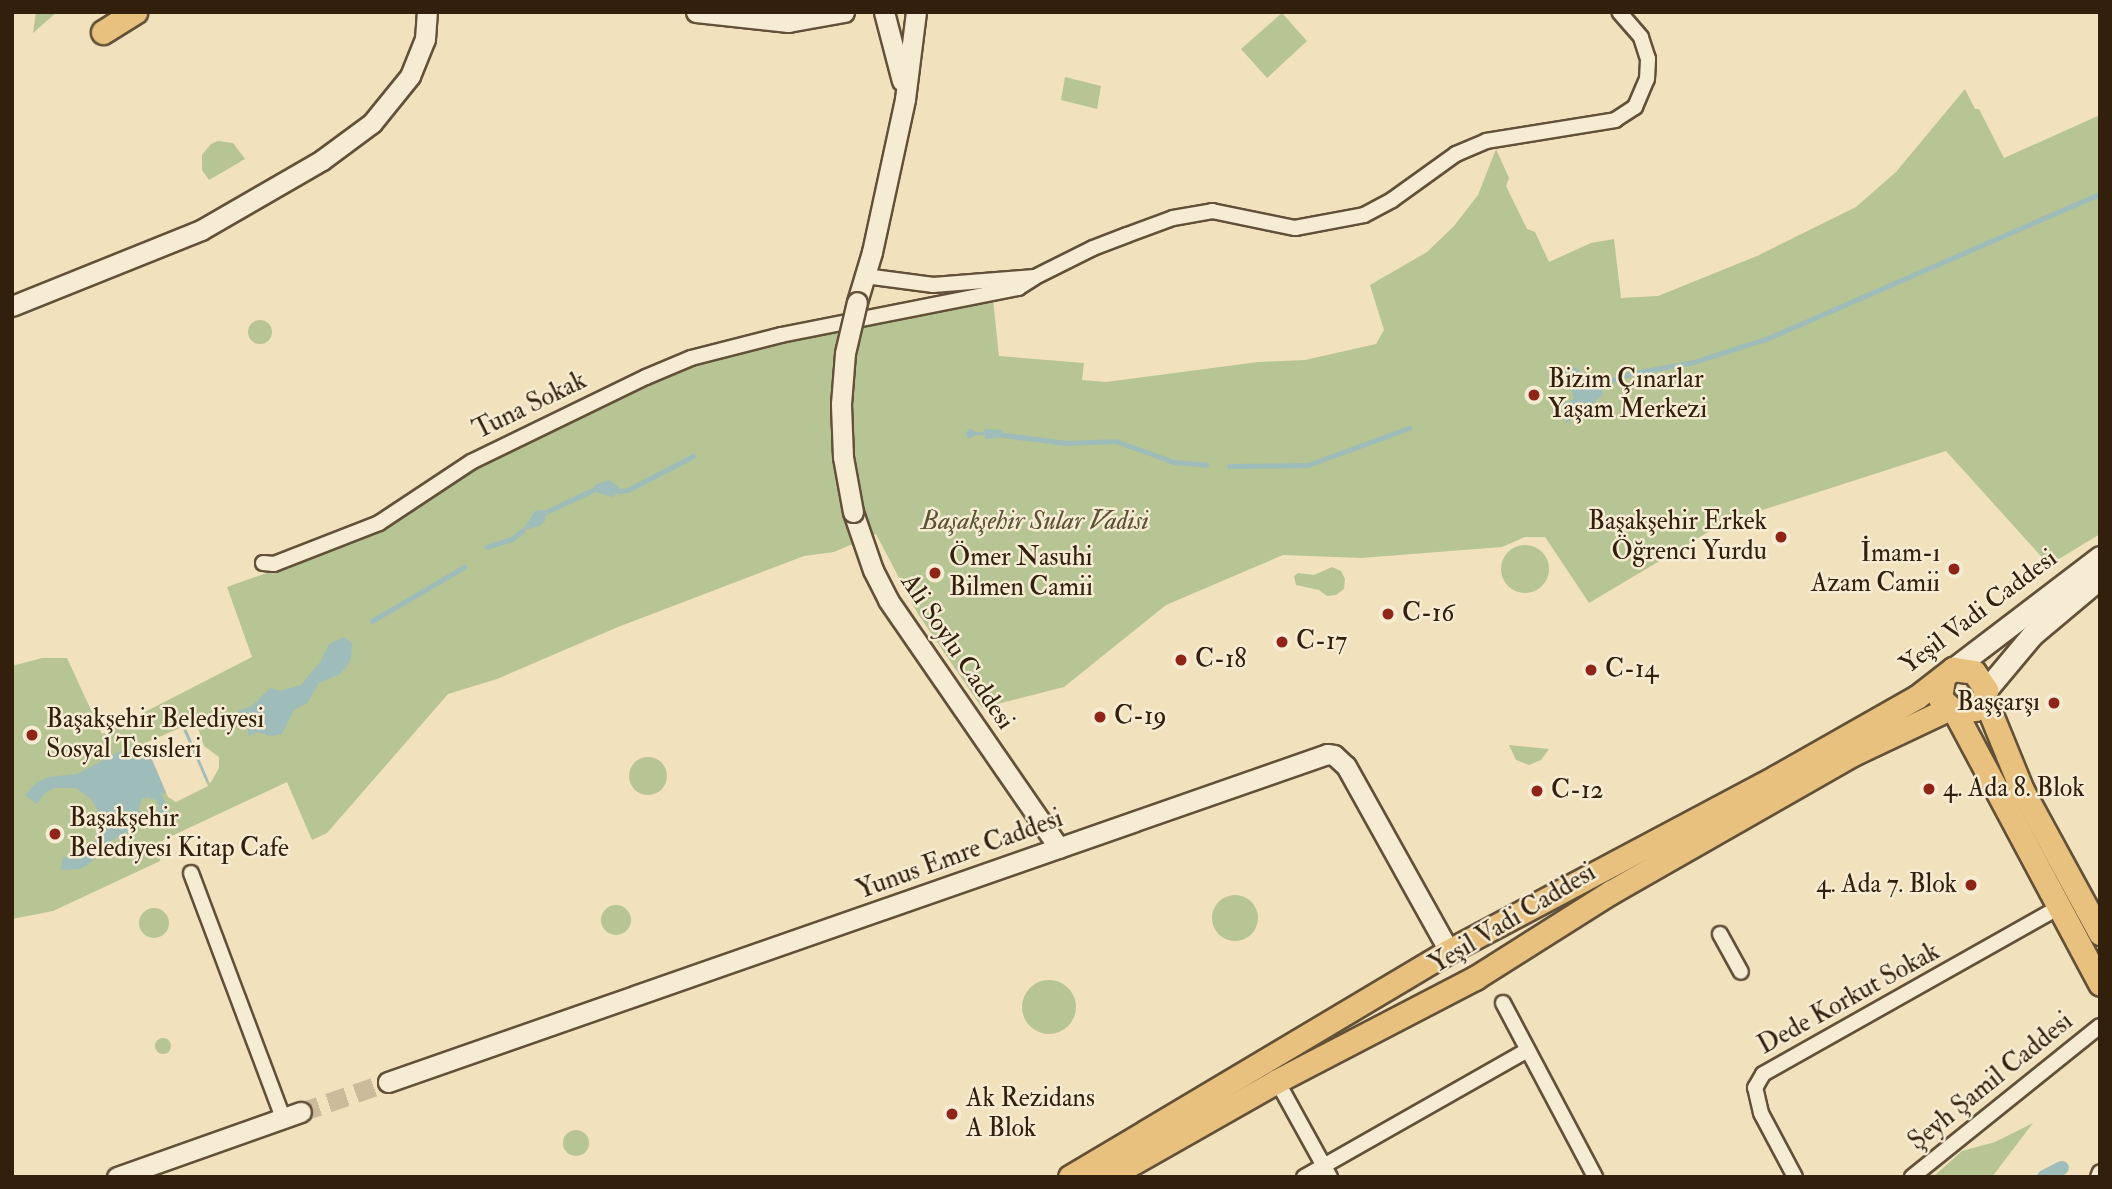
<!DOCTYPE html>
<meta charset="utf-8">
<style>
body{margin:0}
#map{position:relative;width:2112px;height:1189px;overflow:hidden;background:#f1e2bd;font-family:"IM FELL Double Pica",serif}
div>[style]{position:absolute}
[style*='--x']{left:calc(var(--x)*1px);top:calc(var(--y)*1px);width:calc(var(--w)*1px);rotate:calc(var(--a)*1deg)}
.green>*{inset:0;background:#b7c493}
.round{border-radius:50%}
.water>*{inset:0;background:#9ebcb9}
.pier>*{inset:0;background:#f1e2bd}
.stream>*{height:4.5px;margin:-2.25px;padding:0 2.25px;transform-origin:2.25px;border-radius:2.25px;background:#9ebcb9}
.canal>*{height:14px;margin:-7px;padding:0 7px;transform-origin:7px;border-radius:7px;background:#9ebcb9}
.tertiary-tunnel>*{height:19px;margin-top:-9.5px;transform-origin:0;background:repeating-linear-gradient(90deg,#cbbb9a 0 19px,transparent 0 29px)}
.roads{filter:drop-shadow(2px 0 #625038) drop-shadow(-2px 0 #625038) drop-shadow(0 2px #625038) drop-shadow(0 -2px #625038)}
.minor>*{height:14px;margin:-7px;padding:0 7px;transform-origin:7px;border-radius:7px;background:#f6ecd4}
.tertiary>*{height:19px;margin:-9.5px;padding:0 9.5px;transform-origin:9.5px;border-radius:9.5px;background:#f6ecd4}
.secondary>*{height:21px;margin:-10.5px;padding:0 10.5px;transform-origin:10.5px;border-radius:10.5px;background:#f6ecd4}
.primary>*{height:23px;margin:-11.5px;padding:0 11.5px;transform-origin:11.5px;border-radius:11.5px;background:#e8c17e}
.bridges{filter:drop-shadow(2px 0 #625038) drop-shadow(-2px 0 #625038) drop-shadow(0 2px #625038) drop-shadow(0 -2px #625038)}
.tertiary-bridge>*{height:19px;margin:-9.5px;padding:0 9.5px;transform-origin:9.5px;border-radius:9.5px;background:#f6ecd4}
.dots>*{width:19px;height:19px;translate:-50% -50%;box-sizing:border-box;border:4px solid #f6ecd4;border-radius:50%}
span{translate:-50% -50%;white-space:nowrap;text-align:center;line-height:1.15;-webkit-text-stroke:5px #f6ecd4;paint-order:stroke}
.poi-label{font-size:26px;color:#33200c}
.left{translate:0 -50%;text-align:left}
.right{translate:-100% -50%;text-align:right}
.street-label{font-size:26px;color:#33200c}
.park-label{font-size:26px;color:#5b5134;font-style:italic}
.frame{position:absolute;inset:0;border:14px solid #33200c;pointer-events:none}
</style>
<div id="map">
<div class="green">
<i style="clip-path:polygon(36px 12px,57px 12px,33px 33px)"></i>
<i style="clip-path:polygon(1282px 13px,1307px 41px,1267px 78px,1241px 49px)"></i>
<i style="clip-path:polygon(1065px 77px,1101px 86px,1097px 109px,1061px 100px)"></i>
<i style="clip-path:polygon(1965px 89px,1975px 109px,1979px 109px,2004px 158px,2100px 115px,2100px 534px,2049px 565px,1946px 451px,1725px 522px,1589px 603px,1545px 537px,1525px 537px,1502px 547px,1361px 558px,1283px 555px,1166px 605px,1064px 687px,982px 708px,918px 614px,876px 534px,834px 552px,804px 556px,618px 627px,497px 679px,448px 694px,327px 833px,312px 840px,287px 782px,163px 840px,160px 861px,53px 911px,12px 919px,12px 666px,42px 658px,67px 658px,102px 734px,252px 657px,227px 587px,363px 539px,390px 526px,476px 468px,656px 379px,739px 350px,993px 300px,999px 356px,1084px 363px,1082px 380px,1106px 382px,1258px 362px,1305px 360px,1376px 344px,1384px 330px,1370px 285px,1427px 252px,1454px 226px,1478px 195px,1496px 149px,1509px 178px,1506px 186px,1527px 229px,1535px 232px,1549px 262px,1591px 243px,1614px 239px,1621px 298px,1658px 296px,1757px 256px,1856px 207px,1896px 172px)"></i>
<i style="clip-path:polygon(218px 141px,233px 143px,245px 159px,209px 180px,202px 170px,202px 155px,211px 144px)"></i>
<i class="round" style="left:248px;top:320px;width:24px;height:24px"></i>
<i class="round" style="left:1501px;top:545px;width:48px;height:48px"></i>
<i style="clip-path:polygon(1332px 567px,1341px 571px,1345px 579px,1344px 589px,1336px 595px,1327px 596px,1319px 590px,1296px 585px,1294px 576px,1298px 573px,1314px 575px)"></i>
<i style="clip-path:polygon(1509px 745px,1549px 749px,1541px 760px,1529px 765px,1516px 760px)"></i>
<i class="round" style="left:629px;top:757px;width:38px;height:38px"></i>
<i class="round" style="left:1212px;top:895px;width:46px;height:46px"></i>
<i class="round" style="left:601px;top:905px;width:30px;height:30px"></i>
<i class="round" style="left:139px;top:908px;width:30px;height:30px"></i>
<i class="round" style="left:1022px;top:980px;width:54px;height:54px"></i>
<i class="round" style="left:155px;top:1038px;width:16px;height:16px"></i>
<i style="clip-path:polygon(2033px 1123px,1992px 1177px,1933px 1177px,1962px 1151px,1995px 1142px)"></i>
<i class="round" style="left:563px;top:1130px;width:26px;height:26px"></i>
</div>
<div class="water">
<i style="clip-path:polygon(1552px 367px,1574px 367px,1589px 377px,1597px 377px,1603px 394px,1580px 416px,1566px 423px,1561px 404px,1574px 399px,1568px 378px,1556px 381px)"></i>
<i style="clip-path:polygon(970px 428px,976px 432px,984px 432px,985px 429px,1002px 430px,1003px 437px,985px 439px,985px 435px,976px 435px,969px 439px,965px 434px)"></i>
<i style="clip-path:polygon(609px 480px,618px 486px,619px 491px,613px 497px,591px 491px,595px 485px)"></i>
<i style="clip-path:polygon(542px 510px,546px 512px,545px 521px,539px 526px,522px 531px,535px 511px)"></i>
<i style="clip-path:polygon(344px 637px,352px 643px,351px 659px,347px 666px,340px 674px,319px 683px,307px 703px,294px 710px,282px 734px,271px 736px,257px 732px,248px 736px,248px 722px,237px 711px,252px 706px,270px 688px,280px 691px,301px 685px,320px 662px,329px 644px)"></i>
<i style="clip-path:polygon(185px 730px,196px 731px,210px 779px,204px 784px,161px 794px,169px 810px,156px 817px,159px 806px,156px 800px,147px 797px,142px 799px,138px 810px,151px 819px,112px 840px,89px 864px,80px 869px,61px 870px,63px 857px,72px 858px,89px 851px,96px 841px,101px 827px,99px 813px,92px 800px,76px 788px,54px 788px,45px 793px,37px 804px,25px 795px,36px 783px,48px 777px,77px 774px,136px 743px,144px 759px,150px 755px,148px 746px)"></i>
</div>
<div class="pier">
<i style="clip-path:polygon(185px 726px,198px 728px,204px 746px,219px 757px,219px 768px,210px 784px)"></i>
<i style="clip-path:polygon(182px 727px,208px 786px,176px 802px,168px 797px,145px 743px)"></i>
</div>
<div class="stream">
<i style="--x:1601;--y:385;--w:29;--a:-22"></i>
<i style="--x:1628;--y:374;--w:67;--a:-10.3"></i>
<i style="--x:1694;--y:362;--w:76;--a:-17.7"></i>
<i style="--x:1766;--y:339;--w:364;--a:-23.5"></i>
<i style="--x:1003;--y:435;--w:64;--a:7.2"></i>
<i style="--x:1066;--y:443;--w:50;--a:-2.3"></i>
<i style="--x:1116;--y:441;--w:62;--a:19.9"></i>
<i style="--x:1174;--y:462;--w:32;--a:5"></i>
<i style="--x:1229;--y:466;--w:79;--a:-0.7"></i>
<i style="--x:1308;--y:465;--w:108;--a:-20.1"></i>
<i style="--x:619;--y:491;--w:9;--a:-6"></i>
<i style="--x:628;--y:490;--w:73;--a:-27.6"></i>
<i style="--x:546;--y:512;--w:50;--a:-25"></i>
<i style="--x:487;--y:547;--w:26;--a:-18"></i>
<i style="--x:512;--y:539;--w:13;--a:-39"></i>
<i style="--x:372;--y:621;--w:107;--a:-30.4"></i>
</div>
<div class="canal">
<i style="--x:2044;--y:1177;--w:20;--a:-27"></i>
</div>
<div class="tertiary-tunnel">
<i style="--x:301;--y:1112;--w:92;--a:-19"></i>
</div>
<div class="roads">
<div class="minor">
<i style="--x:865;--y:276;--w:69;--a:7.5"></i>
<i style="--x:933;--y:285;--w:102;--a:-4.5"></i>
<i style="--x:1035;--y:277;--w:65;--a:-26.6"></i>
<i style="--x:1093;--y:248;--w:36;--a:-21"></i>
<i style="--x:1127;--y:235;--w:49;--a:-20.3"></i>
<i style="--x:1173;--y:218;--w:40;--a:-10"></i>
<i style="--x:1212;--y:211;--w:85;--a:11.6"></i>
<i style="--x:1295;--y:228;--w:70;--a:-10.7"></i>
<i style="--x:1364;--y:215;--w:32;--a:-28"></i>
<i style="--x:1392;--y:200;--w:79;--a:-35.7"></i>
<i style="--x:1456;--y:154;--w:33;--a:-23"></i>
<i style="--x:1486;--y:141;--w:131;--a:-9.2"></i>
<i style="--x:1615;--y:120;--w:24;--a:-33"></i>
<i style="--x:1635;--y:107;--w:30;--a:-67"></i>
<i style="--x:1647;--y:79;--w:20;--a:-87"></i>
<i style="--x:1648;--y:59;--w:23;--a:-108"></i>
<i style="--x:1641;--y:37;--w:33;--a:-131"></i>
<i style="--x:263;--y:563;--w:11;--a:5"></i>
<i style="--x:274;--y:564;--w:113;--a:-21.3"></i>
<i style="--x:379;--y:523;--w:110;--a:-33.5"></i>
<i style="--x:471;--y:462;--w:195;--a:-25.9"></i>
<i style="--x:646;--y:377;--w:49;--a:-22.9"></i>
<i style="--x:691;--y:358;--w:93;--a:-14.3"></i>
<i style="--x:781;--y:335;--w:242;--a:-11.2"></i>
<i style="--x:1018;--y:288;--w:19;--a:-32"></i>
<i style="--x:191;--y:873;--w:262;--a:69.4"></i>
<i style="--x:1720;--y:934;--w:43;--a:61.1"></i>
<i style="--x:1503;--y:1003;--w:197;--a:62.1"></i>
<i style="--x:1277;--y:1081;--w:110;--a:61.1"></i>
<i style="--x:1304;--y:1177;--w:257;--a:-29.6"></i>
<i style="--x:1795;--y:1177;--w:72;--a:-118"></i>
<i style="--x:1761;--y:1113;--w:26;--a:-103"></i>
<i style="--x:1755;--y:1088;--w:16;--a:-60"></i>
<i style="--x:1763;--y:1074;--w:338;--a:-29.4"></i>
<i style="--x:1912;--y:1177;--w:241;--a:-38.8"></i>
<i style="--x:2098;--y:1177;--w:5;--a:-68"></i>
</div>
<div class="tertiary">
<i style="--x:696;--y:12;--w:93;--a:6.2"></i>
<i style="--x:788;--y:22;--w:57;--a:-10.1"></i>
<i style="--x:884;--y:12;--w:71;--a:75.4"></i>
<i style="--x:857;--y:302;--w:52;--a:-73.3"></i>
<i style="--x:872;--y:252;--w:157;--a:-77.8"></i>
<i style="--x:905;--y:99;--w:88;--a:-82.8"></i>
<i style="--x:12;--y:306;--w:204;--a:-21.9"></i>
<i style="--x:201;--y:230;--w:140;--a:-30"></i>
<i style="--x:322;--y:160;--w:62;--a:-36.5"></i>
<i style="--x:372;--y:123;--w:60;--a:-51"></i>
<i style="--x:410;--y:76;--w:40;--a:-68"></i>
<i style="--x:425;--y:39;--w:27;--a:-86"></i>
<i style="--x:853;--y:512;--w:61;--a:71"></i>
<i style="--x:873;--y:570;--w:34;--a:63"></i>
<i style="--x:888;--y:600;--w:301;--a:55.4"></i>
<i style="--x:388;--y:1082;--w:995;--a:-19.25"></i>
<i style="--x:1327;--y:754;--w:7;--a:8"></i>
<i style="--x:1334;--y:755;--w:16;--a:43"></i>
<i style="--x:1346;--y:766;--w:212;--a:60.9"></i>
<i style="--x:117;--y:1177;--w:195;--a:-19.5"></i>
</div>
<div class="secondary">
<i style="--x:1953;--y:669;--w:185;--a:-37.3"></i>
<i style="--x:1986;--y:690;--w:72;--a:-50.1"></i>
<i style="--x:2032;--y:635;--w:89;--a:-40"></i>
</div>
<div class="primary">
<i style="--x:103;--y:32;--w:38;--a:-32"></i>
<i style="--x:1984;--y:697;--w:100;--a:67.8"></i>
<i style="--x:2022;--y:790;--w:163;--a:61.4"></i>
<i style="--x:1955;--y:712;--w:308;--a:61.9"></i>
<i style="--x:1070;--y:1177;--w:441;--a:-30.8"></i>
<i style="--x:1449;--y:951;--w:370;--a:-28"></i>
<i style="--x:1776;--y:777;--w:162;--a:-29.6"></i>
<i style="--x:1917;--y:697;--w:46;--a:-37.9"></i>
<i style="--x:1953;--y:669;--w:21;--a:8"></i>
<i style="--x:1974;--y:672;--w:22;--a:56"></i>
<i style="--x:1986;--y:690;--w:7;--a:106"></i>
<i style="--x:1984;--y:697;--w:15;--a:127"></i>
<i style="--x:1975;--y:709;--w:20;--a:171"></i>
<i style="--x:1955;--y:712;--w:21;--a:-137"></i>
<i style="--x:1940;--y:698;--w:20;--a:-81"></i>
<i style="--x:1108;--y:1177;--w:194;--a:-29.6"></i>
<i style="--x:1277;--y:1081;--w:223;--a:-27.5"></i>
<i style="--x:1475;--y:978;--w:161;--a:-32.3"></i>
<i style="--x:1611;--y:892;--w:279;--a:-29.7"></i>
<i style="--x:1853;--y:754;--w:105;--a:-25.3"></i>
</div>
</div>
<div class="bridges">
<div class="tertiary-bridge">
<i style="--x:853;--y:512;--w:56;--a:-100.3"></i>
<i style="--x:843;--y:457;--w:53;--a:-92.2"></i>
<i style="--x:841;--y:404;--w:51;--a:-85.5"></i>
<i style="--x:845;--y:353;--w:52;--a:-76.8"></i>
</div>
</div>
<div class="dots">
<i style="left:1534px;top:395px;background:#8f2418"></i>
<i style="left:1781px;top:537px;background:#8f2418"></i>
<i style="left:1954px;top:569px;background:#8f2418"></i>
<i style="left:935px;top:573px;background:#8f2418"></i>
<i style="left:1388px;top:614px;background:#8f2418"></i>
<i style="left:1282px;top:642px;background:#8f2418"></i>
<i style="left:1181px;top:660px;background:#8f2418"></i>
<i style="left:1591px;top:670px;background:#8f2418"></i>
<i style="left:2054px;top:703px;background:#8f2418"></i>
<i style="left:1100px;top:717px;background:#8f2418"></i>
<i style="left:32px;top:735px;background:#8f2418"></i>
<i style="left:1929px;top:789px;background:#8f2418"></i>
<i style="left:1537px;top:791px;background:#8f2418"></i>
<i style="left:55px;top:834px;background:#8f2418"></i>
<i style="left:1971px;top:885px;background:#8f2418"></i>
<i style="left:952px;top:1114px;background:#8f2418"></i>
</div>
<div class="poi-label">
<span class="left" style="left:1548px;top:395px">Bizim Çınarlar<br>Yaşam Merkezi</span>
<span class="right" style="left:1767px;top:537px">Başakşehir Erkek<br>Öğrenci Yurdu</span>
<span class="right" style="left:1940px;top:569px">İmam-ı<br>Azam Camii</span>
<span class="left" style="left:949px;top:573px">Ömer Nasuhi<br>Bilmen Camii</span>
<span class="left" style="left:1402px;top:614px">C-16</span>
<span class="left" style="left:1296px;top:642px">C-17</span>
<span class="left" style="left:1195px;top:660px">C-18</span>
<span class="left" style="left:1605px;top:670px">C-14</span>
<span class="right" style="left:2040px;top:703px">Başçarşı</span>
<span class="left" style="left:1114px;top:717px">C-19</span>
<span class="left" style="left:46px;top:735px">Başakşehir Belediyesi<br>Sosyal Tesisleri</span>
<span class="left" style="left:1943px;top:789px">4. Ada 8. Blok</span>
<span class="left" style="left:1551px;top:791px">C-12</span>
<span class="left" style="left:69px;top:834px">Başakşehir<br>Belediyesi Kitap Cafe</span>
<span class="right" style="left:1957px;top:885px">4. Ada 7. Blok</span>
<span class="left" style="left:966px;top:1114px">Ak Rezidans<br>A Blok</span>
</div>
<div class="street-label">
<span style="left:530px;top:406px;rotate:-26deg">Tuna Sokak</span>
<span style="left:1979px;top:612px;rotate:-37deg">Yeşil Vadi Caddesi</span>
<span style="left:957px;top:652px;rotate:56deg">Ali Soylu Caddesi</span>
<span style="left:960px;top:855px;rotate:-20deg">Yunus Emre Caddesi</span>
<span style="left:1513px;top:919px;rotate:-31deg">Yeşil Vadi Caddesi</span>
<span style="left:1849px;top:999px;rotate:-29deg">Dede Korkut Sokak</span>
<span style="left:1991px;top:1082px;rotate:-39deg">Şeyh Şamil Caddesi</span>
</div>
<div class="park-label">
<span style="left:1035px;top:522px">Başakşehir Sular Vadisi</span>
</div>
<div class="frame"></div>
</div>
